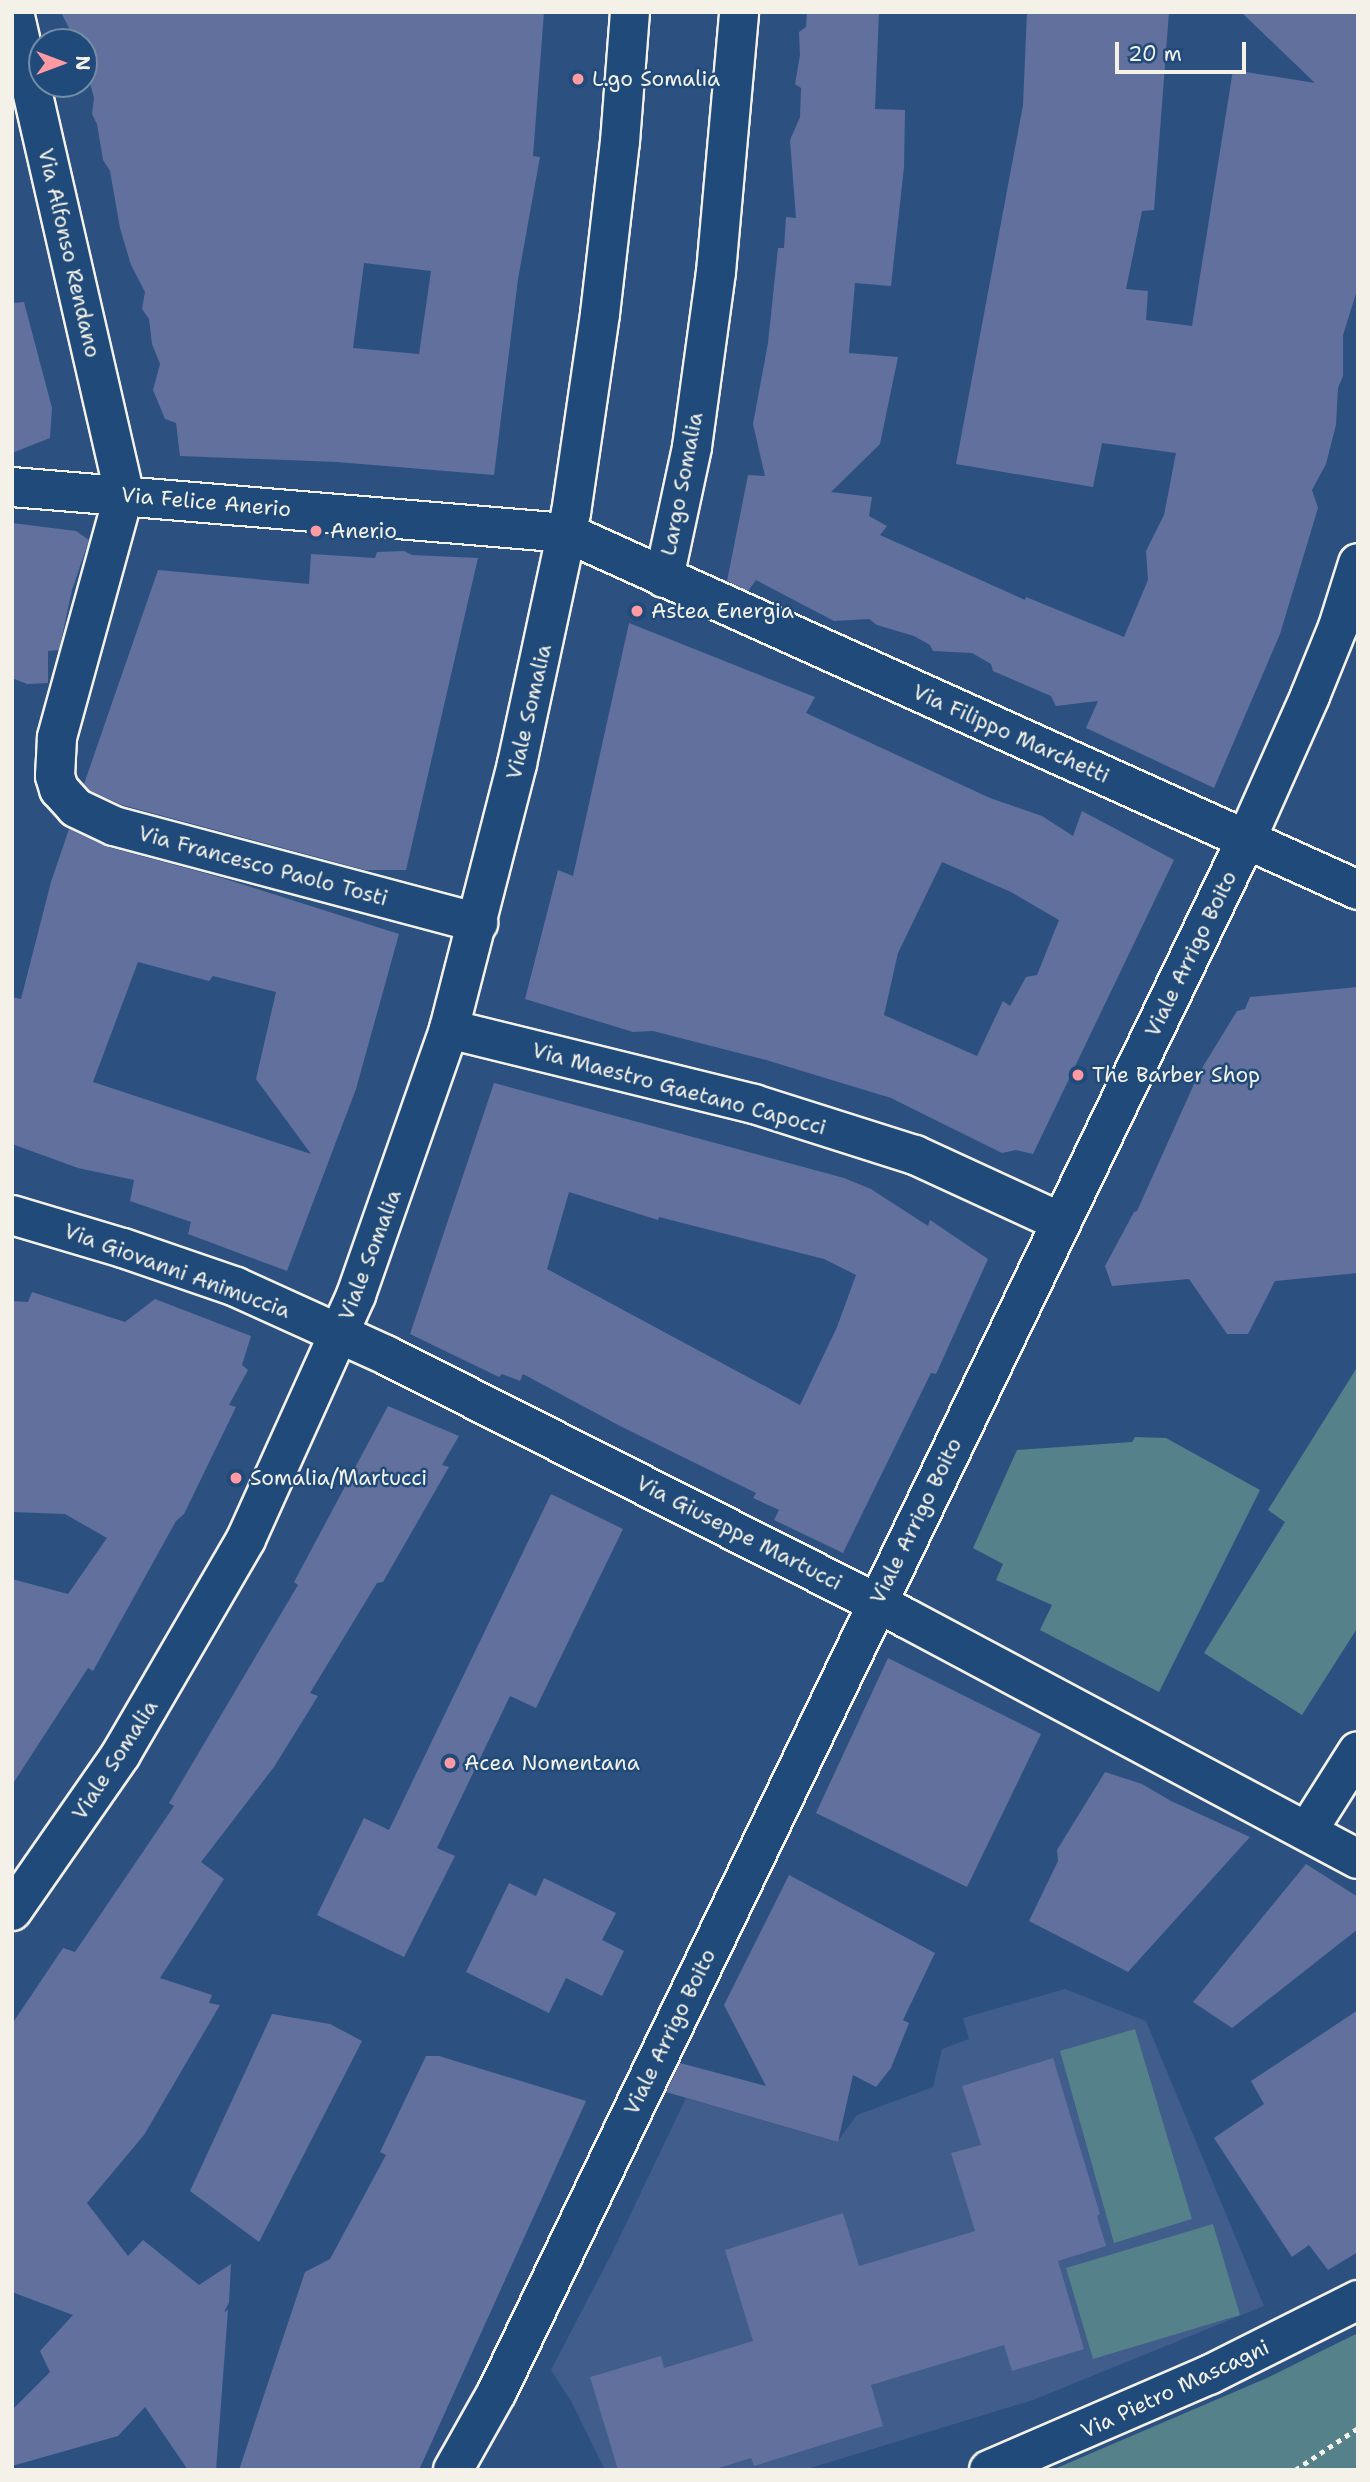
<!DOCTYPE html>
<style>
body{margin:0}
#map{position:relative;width:1370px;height:2482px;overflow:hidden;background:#2c5181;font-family:"Shantell Sans",sans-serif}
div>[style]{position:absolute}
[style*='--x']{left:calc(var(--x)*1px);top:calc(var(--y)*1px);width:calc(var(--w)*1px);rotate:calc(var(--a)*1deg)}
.built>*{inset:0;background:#405d8b}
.green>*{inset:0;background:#55818a}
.building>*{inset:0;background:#61709d}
.path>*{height:4.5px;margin-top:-2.25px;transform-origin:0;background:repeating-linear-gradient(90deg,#f4f1e8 0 5px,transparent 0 10px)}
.roads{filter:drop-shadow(2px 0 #f4f1e8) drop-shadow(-2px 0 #f4f1e8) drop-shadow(0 2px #f4f1e8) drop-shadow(0 -2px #f4f1e8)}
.minor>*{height:38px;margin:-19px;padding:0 19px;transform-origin:19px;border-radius:19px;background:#1f4a7a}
.secondary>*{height:38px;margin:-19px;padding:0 19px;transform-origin:19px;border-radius:19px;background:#1f4a7a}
.dots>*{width:19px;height:19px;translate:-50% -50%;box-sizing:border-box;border:4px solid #1f4a7a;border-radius:50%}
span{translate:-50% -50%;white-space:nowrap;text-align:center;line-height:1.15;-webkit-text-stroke:5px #1f4a7a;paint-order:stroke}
.poi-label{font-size:21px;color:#f4f1e8}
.left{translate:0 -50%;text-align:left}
.street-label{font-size:21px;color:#f4f1e8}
.frame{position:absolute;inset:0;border:14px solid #f4f1e8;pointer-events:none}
.north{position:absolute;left:28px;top:28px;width:70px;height:70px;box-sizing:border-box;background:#1f4a7a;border:2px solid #748da6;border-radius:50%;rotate:90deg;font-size:19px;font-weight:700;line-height:28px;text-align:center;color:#f4f1e8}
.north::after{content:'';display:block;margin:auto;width:24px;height:32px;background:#ff9aa2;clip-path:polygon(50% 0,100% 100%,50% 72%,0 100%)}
.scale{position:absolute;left:1115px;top:42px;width:131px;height:32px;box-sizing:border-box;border:4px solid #f4f1e8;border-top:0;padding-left:9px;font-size:21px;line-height:24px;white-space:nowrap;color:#f4f1e8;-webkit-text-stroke:5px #1f4a7a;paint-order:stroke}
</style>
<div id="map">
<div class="built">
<i style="clip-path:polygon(1065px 1989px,1146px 2021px,1264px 2306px,1033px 2400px,804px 2470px,605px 2470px,571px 2401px,551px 2370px,613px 2251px,686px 2098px,837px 2142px,857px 2115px,933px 2087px,942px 2049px,969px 2039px,963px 2018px)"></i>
</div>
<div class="green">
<i style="clip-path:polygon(1358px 1366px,1358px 1627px,1302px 1715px,1204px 1653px,1285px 1522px,1268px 1510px)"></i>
<i style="clip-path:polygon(1135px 1437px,1166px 1438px,1260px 1490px,1159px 1692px,1040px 1630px,1052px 1605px,996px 1580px,1003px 1564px,973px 1548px,1017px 1450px,1132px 1442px)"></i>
<i style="clip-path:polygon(1135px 2029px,1192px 2219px,1114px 2243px,1060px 2051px)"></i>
<i style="clip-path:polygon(1213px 2224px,1240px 2315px,1093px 2359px,1066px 2268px)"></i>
<i style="clip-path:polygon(1358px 2333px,1358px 2470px,1052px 2470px,1267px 2378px)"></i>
</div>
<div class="building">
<i style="clip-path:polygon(evenodd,61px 12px,544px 12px,533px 156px,540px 157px,518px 279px,494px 475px,337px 462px,180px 456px,176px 423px,165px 419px,153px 390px,160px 364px,152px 344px,149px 319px,142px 309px,145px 292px,131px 265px,120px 228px,110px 171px,103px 160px,97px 124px,92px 114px,94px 98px,84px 61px,84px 42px,76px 42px,61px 12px,364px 263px,431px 271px,419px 354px,353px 348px,364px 263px)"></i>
<i style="clip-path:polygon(807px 12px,879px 12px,875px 109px,905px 110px,904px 167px,891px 286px,855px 283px,849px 353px,898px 357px,880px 444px,831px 492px,872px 497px,869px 516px,887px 526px,880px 535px,1025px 600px,1026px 597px,1124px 637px,1148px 580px,1146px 551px,1164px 515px,1176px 453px,1102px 443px,1093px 487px,956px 464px,1023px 105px,1027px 12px,1169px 12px,1154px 210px,1142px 211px,1126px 289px,1148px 291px,1146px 320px,1192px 326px,1233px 70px,1315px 83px,1241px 12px,1358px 12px,1358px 287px,1343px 335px,1343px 376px,1338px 388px,1336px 425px,1326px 464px,1312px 490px,1318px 508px,1280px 634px,1214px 788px,1086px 728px,1098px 701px,1056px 706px,1051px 696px,993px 671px,991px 664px,972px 653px,933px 651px,930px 645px,914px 636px,877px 625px,869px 619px,834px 621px,756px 580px,748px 591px,727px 581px,748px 475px,765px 476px,753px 424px,768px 343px,778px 248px,784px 248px,786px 217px,796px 218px,790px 140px,800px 117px,801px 88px,795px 84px,800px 55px,799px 32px,806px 27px)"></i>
<i style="clip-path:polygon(24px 302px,52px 408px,50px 438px,12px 453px,12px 303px)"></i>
<i style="clip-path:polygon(12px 523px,76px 531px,89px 540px,72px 590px,59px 650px,48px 651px,48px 683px,27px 684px,12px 678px)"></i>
<i style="clip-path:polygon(404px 551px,412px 555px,478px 558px,406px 870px,365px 870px,122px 805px,89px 790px,84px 784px,158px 570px,309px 584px,311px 554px,375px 558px,377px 552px)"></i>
<i style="clip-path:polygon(evenodd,629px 623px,815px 697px,806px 713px,990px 798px,1042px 816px,1073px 836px,1082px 811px,1174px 860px,1033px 1154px,1016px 1150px,1002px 1153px,891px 1098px,766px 1060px,653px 1031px,633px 1032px,525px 999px,558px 870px,573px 876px,629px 623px,942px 862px,1011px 892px,1059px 920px,1037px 975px,1026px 977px,1010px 1006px,1003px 1001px,977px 1056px,884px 1015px,898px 953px,942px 862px)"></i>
<i style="clip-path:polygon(evenodd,69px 829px,108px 847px,219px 877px,399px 934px,356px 1089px,287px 1271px,188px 1234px,191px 1222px,130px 1201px,134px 1180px,78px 1168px,12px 1144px,12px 997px,21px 999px,51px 882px,69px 829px,138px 962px,209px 981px,213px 976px,276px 992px,256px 1079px,311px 1154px,93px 1082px,138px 962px)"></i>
<i style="clip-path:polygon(1358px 987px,1358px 1273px,1275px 1281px,1248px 1334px,1227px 1334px,1189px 1279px,1112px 1286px,1105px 1266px,1134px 1212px,1137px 1211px,1199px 1073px,1237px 1011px,1245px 1009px,1250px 997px)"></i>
<i style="clip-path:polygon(evenodd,494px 1083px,844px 1178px,871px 1189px,928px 1226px,930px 1220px,988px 1259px,936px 1374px,931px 1373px,843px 1553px,774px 1520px,779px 1510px,753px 1498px,756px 1493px,620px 1426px,523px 1374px,520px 1381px,502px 1374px,499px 1377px,410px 1334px,494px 1083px,569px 1192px,658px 1220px,659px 1217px,824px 1259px,856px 1275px,837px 1327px,800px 1405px,547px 1269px,569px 1192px)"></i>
<i style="clip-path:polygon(32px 1292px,125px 1322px,155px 1299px,251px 1336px,242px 1365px,248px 1370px,229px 1405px,236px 1407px,184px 1514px,176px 1521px,93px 1671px,88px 1668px,12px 1785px,12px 1579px,68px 1594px,107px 1538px,65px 1514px,12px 1512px,12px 1301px,28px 1302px)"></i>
<i style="clip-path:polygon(388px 1406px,459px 1436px,442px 1465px,449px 1467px,383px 1582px,377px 1583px,310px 1693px,318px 1696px,274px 1767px,201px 1862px,224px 1879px,160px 1978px,212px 1995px,209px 2003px,220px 2005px,144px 2135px,87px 2203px,128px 2256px,143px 2240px,199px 2285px,231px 2264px,229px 2302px,224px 2312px,228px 2310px,216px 2470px,188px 2470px,145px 2407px,118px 2436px,12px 2466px,12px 2410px,50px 2372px,40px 2351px,73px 2315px,12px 2292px,12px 2024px,63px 1948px,75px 1952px,174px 1806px,169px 1803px,298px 1585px,294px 1582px)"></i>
<i style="clip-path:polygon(551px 1494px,623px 1529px,536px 1708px,510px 1696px,437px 1848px,455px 1856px,404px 1957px,317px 1915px,364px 1818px,389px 1830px)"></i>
<i style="clip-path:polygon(888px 1658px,1041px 1734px,967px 1887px,816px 1813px)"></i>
<i style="clip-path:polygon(1105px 1772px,1142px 1784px,1171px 1801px,1250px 1837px,1128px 1972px,1029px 1921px,1058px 1861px,1057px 1850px)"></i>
<i style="clip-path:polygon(1306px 1864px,1358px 1897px,1358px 1929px,1232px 2028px,1193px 2002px)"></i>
<i style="clip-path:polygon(789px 1875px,935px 1953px,903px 2020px,909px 2023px,891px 2068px,876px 2087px,853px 2075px,838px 2142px,666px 2092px,680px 2063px,766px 2086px,724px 2005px)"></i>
<i style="clip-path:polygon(544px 1878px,616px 1913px,602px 1940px,624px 1951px,602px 1996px,566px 1978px,549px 2013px,466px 1972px,509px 1883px,536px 1896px)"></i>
<i style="clip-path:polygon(1358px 2010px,1358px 2252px,1328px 2270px,1309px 2245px,1292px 2257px,1214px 2138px,1264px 2104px,1251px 2081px)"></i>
<i style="clip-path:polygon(272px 2014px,330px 2024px,362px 2041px,259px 2242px,190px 2191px)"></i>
<i style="clip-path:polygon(426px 2056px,439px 2056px,586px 2101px,419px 2470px,239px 2470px,305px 2272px,330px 2259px,386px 2155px,380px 2152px)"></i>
<i style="clip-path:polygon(1053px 2058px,1100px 2214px,1097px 2216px,1106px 2246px,1058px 2261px,1084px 2349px,1012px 2371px,1004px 2345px,871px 2385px,883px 2426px,754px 2466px,751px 2458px,712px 2470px,618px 2470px,590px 2377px,661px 2356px,664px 2368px,753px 2341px,725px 2250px,843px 2213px,859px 2266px,975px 2231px,951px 2153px,981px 2145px,962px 2086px)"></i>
</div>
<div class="path">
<i style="--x:1295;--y:2470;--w:76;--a:-33.7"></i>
</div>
<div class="roads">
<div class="minor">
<i style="--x:14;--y:12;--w:494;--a:77.1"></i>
<i style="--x:124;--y:494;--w:253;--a:105.4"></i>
<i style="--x:57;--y:738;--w:38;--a:93"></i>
<i style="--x:55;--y:776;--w:14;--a:73"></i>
<i style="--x:59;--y:789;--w:25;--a:48"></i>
<i style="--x:76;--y:808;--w:42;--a:25.3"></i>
<i style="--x:114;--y:826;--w:377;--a:14.9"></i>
<i style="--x:12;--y:487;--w:557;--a:4.74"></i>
<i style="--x:567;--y:533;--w:868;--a:24.29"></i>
<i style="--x:664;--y:578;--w:134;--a:-77.9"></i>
<i style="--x:692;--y:447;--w:177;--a:-82.2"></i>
<i style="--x:716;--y:272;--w:261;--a:-84.9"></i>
<i style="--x:449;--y:1029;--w:314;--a:13.8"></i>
<i style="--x:754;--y:1104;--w:169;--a:17.6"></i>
<i style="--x:915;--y:1155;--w:161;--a:24.7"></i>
<i style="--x:12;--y:1215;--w:116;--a:16.6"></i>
<i style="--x:123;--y:1248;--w:120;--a:19"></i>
<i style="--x:236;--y:1287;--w:165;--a:24.4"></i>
<i style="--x:386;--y:1355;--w:583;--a:26.83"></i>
<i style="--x:906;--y:1618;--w:512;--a:28.07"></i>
<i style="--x:1308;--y:1830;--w:93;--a:-57.7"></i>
<i style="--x:453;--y:2470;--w:90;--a:-60.6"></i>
<i style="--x:497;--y:2392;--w:1723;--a:-64.24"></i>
<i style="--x:1246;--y:840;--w:158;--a:-66"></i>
<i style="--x:1310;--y:696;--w:74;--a:-67.9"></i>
<i style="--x:1338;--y:627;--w:67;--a:-72.6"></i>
<i style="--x:989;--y:2470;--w:240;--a:-23.4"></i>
<i style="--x:1209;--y:2375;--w:167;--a:-26.7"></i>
</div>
<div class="secondary">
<i style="--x:12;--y:1911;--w:191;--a:-55.2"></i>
<i style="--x:121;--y:1754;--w:249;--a:-59.8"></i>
<i style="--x:246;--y:1539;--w:268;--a:-65.7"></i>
<i style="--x:356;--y:1295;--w:282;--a:-70.7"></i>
<i style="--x:449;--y:1029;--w:274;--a:-75.6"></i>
<i style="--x:517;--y:764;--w:257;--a:-77.9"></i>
<i style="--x:571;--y:513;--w:201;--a:-81.7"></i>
<i style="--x:600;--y:314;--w:173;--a:-83.4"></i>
<i style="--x:620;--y:142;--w:130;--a:-85.6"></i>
</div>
</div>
<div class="dots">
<i style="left:578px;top:79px;background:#ff9aa2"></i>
<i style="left:316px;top:531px;background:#ff9aa2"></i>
<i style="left:637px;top:611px;background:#ff9aa2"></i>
<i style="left:1078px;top:1075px;background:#ff9aa2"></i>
<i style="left:236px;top:1478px;background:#ff9aa2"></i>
<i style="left:450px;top:1763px;background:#ff9aa2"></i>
</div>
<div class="poi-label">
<span class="left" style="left:592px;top:79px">L.go Somalia</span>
<span class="left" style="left:330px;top:531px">Anerio</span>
<span class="left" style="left:651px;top:611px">Astea Energia</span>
<span class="left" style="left:1092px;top:1075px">The Barber Shop</span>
<span class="left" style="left:250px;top:1478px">Somalia/Martucci</span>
<span class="left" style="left:464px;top:1763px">Acea Nomentana</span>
</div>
<div class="street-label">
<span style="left:69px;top:253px;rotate:77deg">Via Alfonso Rendano</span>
<span style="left:682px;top:484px;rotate:-79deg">Largo Somalia</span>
<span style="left:206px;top:502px;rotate:5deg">Via Felice Anerio</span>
<span style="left:529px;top:712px;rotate:-77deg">Viale Somalia</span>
<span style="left:1011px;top:734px;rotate:24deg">Via Filippo Marchetti</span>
<span style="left:263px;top:866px;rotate:15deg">Via Francesco Paolo Tosti</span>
<span style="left:1191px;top:954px;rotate:-64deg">Viale Arrigo Boito</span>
<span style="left:679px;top:1089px;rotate:15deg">Via Maestro Gaetano Capocci</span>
<span style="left:370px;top:1255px;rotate:-69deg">Viale Somalia</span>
<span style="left:177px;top:1271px;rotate:20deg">Via Giovanni Animuccia</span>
<span style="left:916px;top:1521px;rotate:-64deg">Viale Arrigo Boito</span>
<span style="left:739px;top:1533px;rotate:27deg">Via Giuseppe Martucci</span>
<span style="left:115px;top:1760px;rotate:-57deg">Viale Somalia</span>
<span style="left:670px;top:2032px;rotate:-64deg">Viale Arrigo Boito</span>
<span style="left:1175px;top:2389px;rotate:-25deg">Via Pietro Mascagni</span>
</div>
<div class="frame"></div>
<div class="north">N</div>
<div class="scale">20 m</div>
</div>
